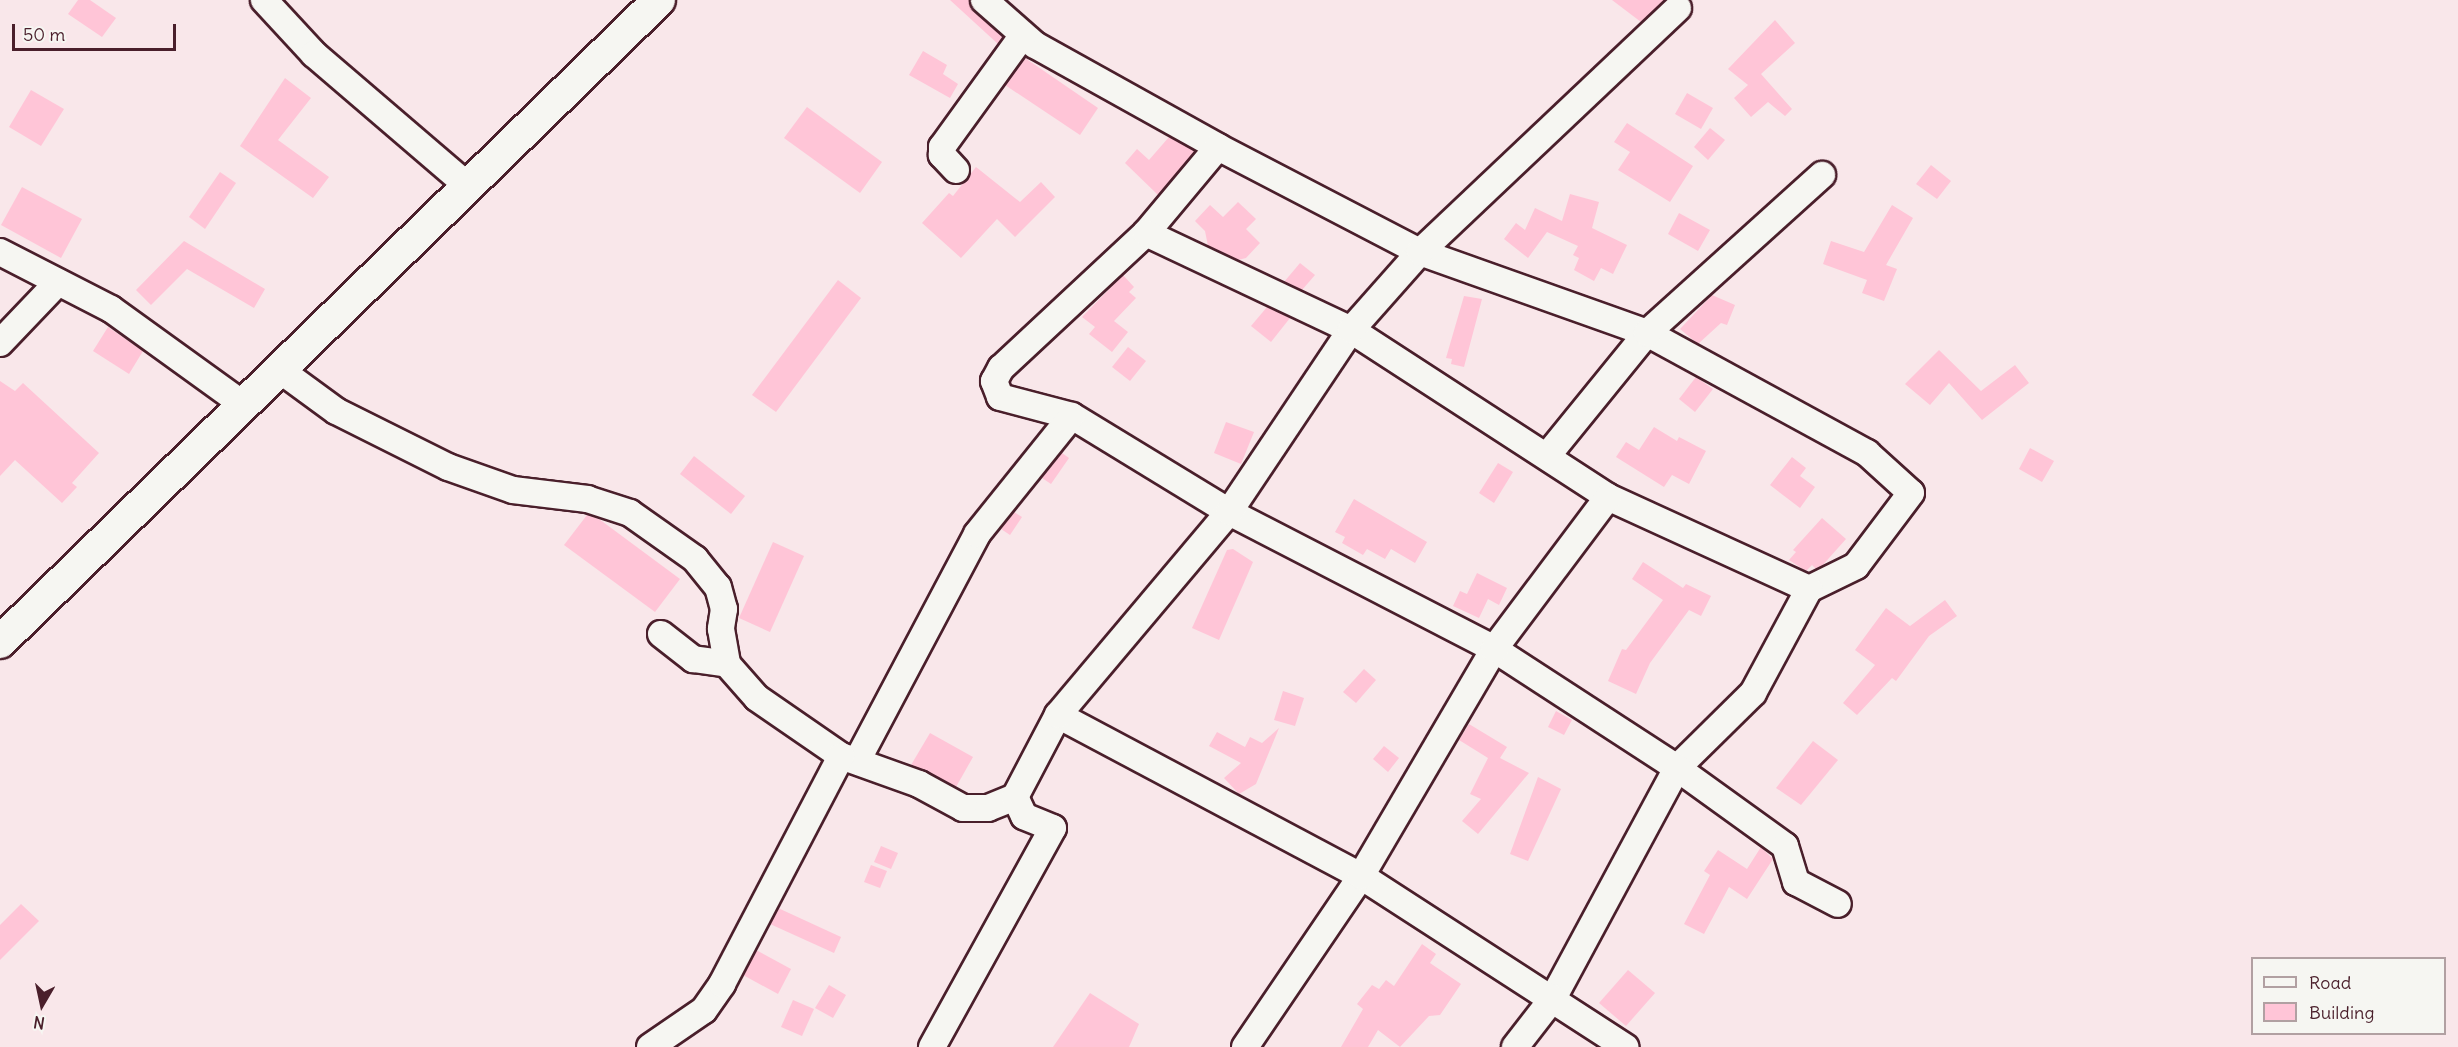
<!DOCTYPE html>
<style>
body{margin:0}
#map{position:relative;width:2458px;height:1047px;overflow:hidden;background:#f9e7ea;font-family:Delius,sans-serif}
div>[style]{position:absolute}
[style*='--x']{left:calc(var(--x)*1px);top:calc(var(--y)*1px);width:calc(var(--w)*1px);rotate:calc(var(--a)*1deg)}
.building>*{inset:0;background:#ffc5d7}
.roads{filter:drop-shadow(2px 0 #4a1f2b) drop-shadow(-2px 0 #4a1f2b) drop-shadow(0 2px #4a1f2b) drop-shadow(0 -2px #4a1f2b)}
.minor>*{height:26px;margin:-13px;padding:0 13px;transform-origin:13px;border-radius:13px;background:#f6f6f2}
.major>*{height:32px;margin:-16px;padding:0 16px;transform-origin:16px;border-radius:16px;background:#f6f6f2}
span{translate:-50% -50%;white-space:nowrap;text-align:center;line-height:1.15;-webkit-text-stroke:5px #f6f6f2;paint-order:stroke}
.legend{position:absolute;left:2251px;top:957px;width:195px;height:78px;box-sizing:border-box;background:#f6f6f2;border:2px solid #b1a0a2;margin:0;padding:8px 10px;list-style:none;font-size:18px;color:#4a1f2b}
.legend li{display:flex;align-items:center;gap:12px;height:30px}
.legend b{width:30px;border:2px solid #b1a0a2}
.north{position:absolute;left:12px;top:975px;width:60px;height:60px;-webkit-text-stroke:4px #f6f6f2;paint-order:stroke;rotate:189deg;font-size:16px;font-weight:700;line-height:24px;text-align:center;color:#4a1f2b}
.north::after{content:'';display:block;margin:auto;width:21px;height:27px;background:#4a1f2b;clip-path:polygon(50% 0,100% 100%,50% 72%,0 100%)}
.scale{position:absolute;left:12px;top:24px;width:164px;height:27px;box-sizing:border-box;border:3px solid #4a1f2b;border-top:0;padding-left:8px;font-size:18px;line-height:21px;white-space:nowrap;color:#4a1f2b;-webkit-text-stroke:4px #f6f6f2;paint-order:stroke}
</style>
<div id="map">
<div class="building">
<i style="clip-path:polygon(78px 0,90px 0,116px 18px,102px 37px,68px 14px)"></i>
<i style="clip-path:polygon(950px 0,969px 0,974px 11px,1003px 37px,998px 44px)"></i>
<i style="clip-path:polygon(1612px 0,1665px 0,1641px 22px)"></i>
<i style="clip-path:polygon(1775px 20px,1795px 43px,1761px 74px,1792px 109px,1785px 116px,1768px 102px,1751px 117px,1734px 98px,1748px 85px,1728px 69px)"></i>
<i style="clip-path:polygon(923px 51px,947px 65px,943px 74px,958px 84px,950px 98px,909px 75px)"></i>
<i style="clip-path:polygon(1025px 58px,1098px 108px,1080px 135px,1005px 85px)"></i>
<i style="clip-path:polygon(285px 78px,311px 98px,278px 140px,329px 177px,313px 198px,240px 146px)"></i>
<i style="clip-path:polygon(31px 90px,64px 109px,41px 146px,9px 127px)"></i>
<i style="clip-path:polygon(1687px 93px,1713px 108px,1701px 129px,1675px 114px)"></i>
<i style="clip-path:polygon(807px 107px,882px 162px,860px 193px,784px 138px)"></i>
<i style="clip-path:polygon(1627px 123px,1693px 166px,1670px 202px,1618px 170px,1630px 152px,1614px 142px)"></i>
<i style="clip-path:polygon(1710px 128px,1725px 140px,1708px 160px,1694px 147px)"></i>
<i style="clip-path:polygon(1169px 137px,1195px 151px,1158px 195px,1125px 163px,1137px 149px,1149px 160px)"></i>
<i style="clip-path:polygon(1931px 165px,1951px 181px,1937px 199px,1916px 184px)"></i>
<i style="clip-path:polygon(976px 167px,1020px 202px,1041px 182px,1055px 197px,1015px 237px,997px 219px,961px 258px,922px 223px,949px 193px,953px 196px)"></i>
<i style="clip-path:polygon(220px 172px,236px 183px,205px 229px,189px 217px)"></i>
<i style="clip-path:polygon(22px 187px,82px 219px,61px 258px,1px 225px)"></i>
<i style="clip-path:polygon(1570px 194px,1599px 202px,1592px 228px,1627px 245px,1613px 274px,1601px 268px,1594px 281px,1574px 270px,1579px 258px,1573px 255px,1578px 246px,1547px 232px,1528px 258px,1504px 239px,1516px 223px,1525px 230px,1535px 208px,1562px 221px)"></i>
<i style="clip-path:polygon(1238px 202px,1256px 219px,1246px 229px,1260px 243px,1246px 258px,1238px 260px,1208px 246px,1205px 231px,1195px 221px,1210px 205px,1223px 217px)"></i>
<i style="clip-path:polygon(1892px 205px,1913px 218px,1886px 265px,1897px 269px,1884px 301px,1862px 293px,1867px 280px,1823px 264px,1831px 241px,1864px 252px)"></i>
<i style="clip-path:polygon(1679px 213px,1710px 230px,1698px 251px,1668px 234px)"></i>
<i style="clip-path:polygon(184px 241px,265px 289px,254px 308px,187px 269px,151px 305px,136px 290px)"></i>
<i style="clip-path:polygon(1300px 263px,1315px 275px,1302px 290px,1284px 282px)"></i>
<i style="clip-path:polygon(1123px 275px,1134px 287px,1129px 292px,1136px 298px,1114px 321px,1128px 332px,1112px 352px,1089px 334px,1095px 327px,1082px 317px)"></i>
<i style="clip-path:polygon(838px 280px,861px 298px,776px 412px,752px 395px)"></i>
<i style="clip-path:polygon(1712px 295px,1735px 305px,1727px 325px,1721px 323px,1698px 344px,1680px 329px)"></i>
<i style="clip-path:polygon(1464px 296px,1482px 299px,1464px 367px,1451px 364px,1452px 359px,1446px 358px)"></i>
<i style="clip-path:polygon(1267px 307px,1290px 318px,1271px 342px,1251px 326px)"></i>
<i style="clip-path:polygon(108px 327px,143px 351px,129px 374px,93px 351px)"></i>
<i style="clip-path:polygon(1128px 347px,1146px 361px,1130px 381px,1112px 367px)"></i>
<i style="clip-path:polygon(1939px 350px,1981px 391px,2015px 365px,2029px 383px,1982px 420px,1949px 383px,1930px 405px,1905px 384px)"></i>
<i style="clip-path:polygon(1696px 377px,1713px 389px,1695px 412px,1679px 399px)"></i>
<i style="clip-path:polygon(0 381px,15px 391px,23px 383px,99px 453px,72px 483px,77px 487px,62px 503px,15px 460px,0 476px)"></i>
<i style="clip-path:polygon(1226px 422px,1254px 432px,1241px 464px,1214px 453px)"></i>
<i style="clip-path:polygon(1654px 427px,1677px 441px,1679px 437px,1706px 451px,1689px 484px,1672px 475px,1664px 487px,1616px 457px,1626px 442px,1639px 450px)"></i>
<i style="clip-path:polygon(2030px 448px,2054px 461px,2042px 482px,2019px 469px)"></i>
<i style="clip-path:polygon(1062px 453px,1069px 458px,1051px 484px,1042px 478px)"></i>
<i style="clip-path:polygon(694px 456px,745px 496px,731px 514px,680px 474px)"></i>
<i style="clip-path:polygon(1792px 457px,1806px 468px,1800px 476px,1815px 487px,1800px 508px,1770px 485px)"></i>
<i style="clip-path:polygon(1498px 463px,1513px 472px,1494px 503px,1479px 493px)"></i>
<i style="clip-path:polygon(1354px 499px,1427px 542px,1415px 563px,1391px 549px,1385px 559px,1367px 549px,1363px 555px,1342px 543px,1345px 537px,1335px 532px)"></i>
<i style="clip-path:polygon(1014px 512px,1022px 517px,1010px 535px,1001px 529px)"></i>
<i style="clip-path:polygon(587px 515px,599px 519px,680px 579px,655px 612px,564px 545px)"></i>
<i style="clip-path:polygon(1822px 518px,1846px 539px,1821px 567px,1816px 569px,1812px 565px,1806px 571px,1789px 560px,1796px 552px,1793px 550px)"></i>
<i style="clip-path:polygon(773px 542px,804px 556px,770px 632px,739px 618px)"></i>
<i style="clip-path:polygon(1233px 549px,1253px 562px,1219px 640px,1192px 628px,1227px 550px)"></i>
<i style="clip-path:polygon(1643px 562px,1683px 588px,1686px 584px,1711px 596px,1701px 616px,1689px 610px,1650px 663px,1636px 694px,1608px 681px,1622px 649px,1626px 650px,1663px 600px,1632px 579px)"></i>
<i style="clip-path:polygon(1477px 573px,1507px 588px,1499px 605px,1488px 599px,1479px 618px,1453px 606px,1460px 591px,1467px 594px)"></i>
<i style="clip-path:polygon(1945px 600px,1957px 616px,1929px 636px,1896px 681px,1892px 678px,1857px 715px,1843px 703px,1875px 665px,1855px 650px,1886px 608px,1910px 626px)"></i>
<i style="clip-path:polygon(1364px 669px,1376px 680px,1356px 703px,1343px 692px)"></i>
<i style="clip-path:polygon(1283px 691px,1304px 698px,1295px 726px,1274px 720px)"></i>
<i style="clip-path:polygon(1556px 711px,1572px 720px,1564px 735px,1548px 727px)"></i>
<i style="clip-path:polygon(1469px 724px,1507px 747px,1500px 758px,1529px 773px,1478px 834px,1462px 821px,1481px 799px,1470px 794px,1488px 758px,1459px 740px)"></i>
<i style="clip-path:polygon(1279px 728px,1256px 784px,1239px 794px,1224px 778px,1241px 763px,1209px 746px,1217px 732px,1245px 747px,1250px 737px,1262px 743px)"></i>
<i style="clip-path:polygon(930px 733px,973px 757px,956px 787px,911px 765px)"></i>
<i style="clip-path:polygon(1813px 741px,1838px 760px,1801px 805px,1776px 788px)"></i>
<i style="clip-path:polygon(1384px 746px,1399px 758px,1388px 772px,1373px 759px)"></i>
<i style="clip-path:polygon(1538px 777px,1561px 789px,1528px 861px,1510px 854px)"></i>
<i style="clip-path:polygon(881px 846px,898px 853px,891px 869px,874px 862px)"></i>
<i style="clip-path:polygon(1761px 847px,1773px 859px,1747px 899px,1729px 887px,1704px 934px,1684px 924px,1710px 875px,1704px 871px,1718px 850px,1747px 869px)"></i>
<i style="clip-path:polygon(871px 865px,887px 871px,880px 888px,864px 882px)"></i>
<i style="clip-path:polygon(21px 904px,39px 921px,0 960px,0 925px)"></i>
<i style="clip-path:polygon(778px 908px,841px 937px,834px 953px,770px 924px)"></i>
<i style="clip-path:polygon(1422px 944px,1436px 954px,1430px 963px,1461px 984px,1440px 1015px,1429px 1016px,1400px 1047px,1378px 1030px,1368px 1047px,1341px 1047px,1363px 1009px,1357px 1004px,1372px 985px,1379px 989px,1386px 980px,1394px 986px)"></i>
<i style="clip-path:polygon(756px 950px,791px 969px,778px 994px,743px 975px)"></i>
<i style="clip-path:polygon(1628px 970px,1655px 993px,1626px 1026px,1599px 1003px)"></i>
<i style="clip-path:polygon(829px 985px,846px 995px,833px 1018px,815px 1008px)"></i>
<i style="clip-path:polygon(1090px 993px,1139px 1024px,1129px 1047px,1053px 1047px)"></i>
<i style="clip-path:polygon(793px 1000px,814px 1009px,802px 1036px,781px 1027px)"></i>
</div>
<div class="roads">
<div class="minor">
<i style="--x:264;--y:0;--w:74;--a:47.2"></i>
<i style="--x:314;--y:54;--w:203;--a:40.6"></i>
<i style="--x:984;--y:0;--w:68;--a:41.4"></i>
<i style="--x:1035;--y:45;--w:210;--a:29.1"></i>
<i style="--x:1218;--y:147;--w:228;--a:27.5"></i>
<i style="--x:1420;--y:252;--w:241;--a:19.6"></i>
<i style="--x:1647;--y:333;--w:251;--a:28.6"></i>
<i style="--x:1867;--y:453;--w:59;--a:42.3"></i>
<i style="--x:1911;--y:493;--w:91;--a:127"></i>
<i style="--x:1856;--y:566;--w:52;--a:153.9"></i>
<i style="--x:1809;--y:589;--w:118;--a:118.3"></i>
<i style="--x:1753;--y:693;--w:107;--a:135.4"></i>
<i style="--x:1677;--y:768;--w:261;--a:118.3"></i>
<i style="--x:1553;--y:998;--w:62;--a:127.8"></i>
<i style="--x:1218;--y:147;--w:112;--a:129.9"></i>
<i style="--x:1146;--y:233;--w:198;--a:137"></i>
<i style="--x:1001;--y:368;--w:15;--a:118"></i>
<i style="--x:994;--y:381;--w:17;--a:69"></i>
<i style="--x:1000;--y:397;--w:74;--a:14.8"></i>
<i style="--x:1072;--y:416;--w:184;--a:31.4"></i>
<i style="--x:1229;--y:512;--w:298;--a:27.3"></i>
<i style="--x:1494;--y:649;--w:218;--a:33"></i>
<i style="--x:1677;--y:768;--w:133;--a:35.8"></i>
<i style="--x:1785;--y:846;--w:38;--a:73"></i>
<i style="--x:1796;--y:882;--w:47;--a:27.6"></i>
<i style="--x:956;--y:170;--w:21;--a:-133"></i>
<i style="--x:942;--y:155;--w:8;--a:-90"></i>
<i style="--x:942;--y:147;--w:138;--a:-54.1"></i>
<i style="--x:1146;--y:233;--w:227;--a:25.3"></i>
<i style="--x:1351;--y:330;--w:306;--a:33"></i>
<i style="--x:1608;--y:497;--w:221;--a:24.6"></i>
<i style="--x:0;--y:252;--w:125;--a:27.2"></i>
<i style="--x:111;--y:309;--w:164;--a:35.8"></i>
<i style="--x:0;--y:343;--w:84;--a:-46.4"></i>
<i style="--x:280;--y:370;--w:69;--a:36.2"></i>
<i style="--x:336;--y:411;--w:125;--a:26.6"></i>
<i style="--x:448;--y:467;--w:69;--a:19.5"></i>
<i style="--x:513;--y:490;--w:75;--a:6.9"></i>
<i style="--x:587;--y:499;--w:45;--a:18"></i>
<i style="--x:630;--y:513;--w:80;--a:35.3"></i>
<i style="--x:695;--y:559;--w:36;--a:51"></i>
<i style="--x:718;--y:587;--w:23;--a:75"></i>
<i style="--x:724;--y:609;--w:20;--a:99"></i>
<i style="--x:721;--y:629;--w:36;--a:80"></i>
<i style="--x:727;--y:664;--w:45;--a:48.6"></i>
<i style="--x:757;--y:698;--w:102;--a:34.6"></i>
<i style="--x:841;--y:756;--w:83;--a:19.7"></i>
<i style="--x:919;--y:784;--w:50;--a:28.6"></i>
<i style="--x:963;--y:808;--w:25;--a:0"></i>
<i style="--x:988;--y:808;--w:29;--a:-22"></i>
<i style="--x:1547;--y:456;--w:159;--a:-50.9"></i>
<i style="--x:1647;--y:333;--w:236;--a:-42.1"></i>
<i style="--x:661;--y:634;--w:41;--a:38"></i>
<i style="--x:693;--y:659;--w:34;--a:8"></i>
<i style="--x:1058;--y:715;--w:343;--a:28"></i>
<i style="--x:1361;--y:876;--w:315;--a:32.9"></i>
<i style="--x:857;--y:761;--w:257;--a:-62.1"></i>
<i style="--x:977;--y:534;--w:151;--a:-51.2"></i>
<i style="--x:650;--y:1047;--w:65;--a:-34.4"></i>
<i style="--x:704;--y:1010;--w:32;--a:-55"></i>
<i style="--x:722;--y:984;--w:257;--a:-62.4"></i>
<i style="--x:932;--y:1047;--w:250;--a:-61.1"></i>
<i style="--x:1053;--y:828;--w:31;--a:-158"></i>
<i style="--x:1024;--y:816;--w:21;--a:-115"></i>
<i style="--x:1015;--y:797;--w:93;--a:-62.3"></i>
<i style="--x:1058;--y:715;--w:265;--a:-49.9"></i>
<i style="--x:1229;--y:512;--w:219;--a:-56.2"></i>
<i style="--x:1351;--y:330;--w:104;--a:-48.5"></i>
<i style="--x:1420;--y:252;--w:355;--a:-43.4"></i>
<i style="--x:1245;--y:1047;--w:207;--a:-55.8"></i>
<i style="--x:1361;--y:876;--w:263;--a:-59.6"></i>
<i style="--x:1494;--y:649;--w:190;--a:-53.1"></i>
</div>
<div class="major">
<i style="--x:0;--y:642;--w:920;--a:-44.25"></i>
</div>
</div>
<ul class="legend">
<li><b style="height:8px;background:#f6f6f2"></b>Road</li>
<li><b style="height:16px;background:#ffc5d7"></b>Building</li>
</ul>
<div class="north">N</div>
<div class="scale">50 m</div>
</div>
